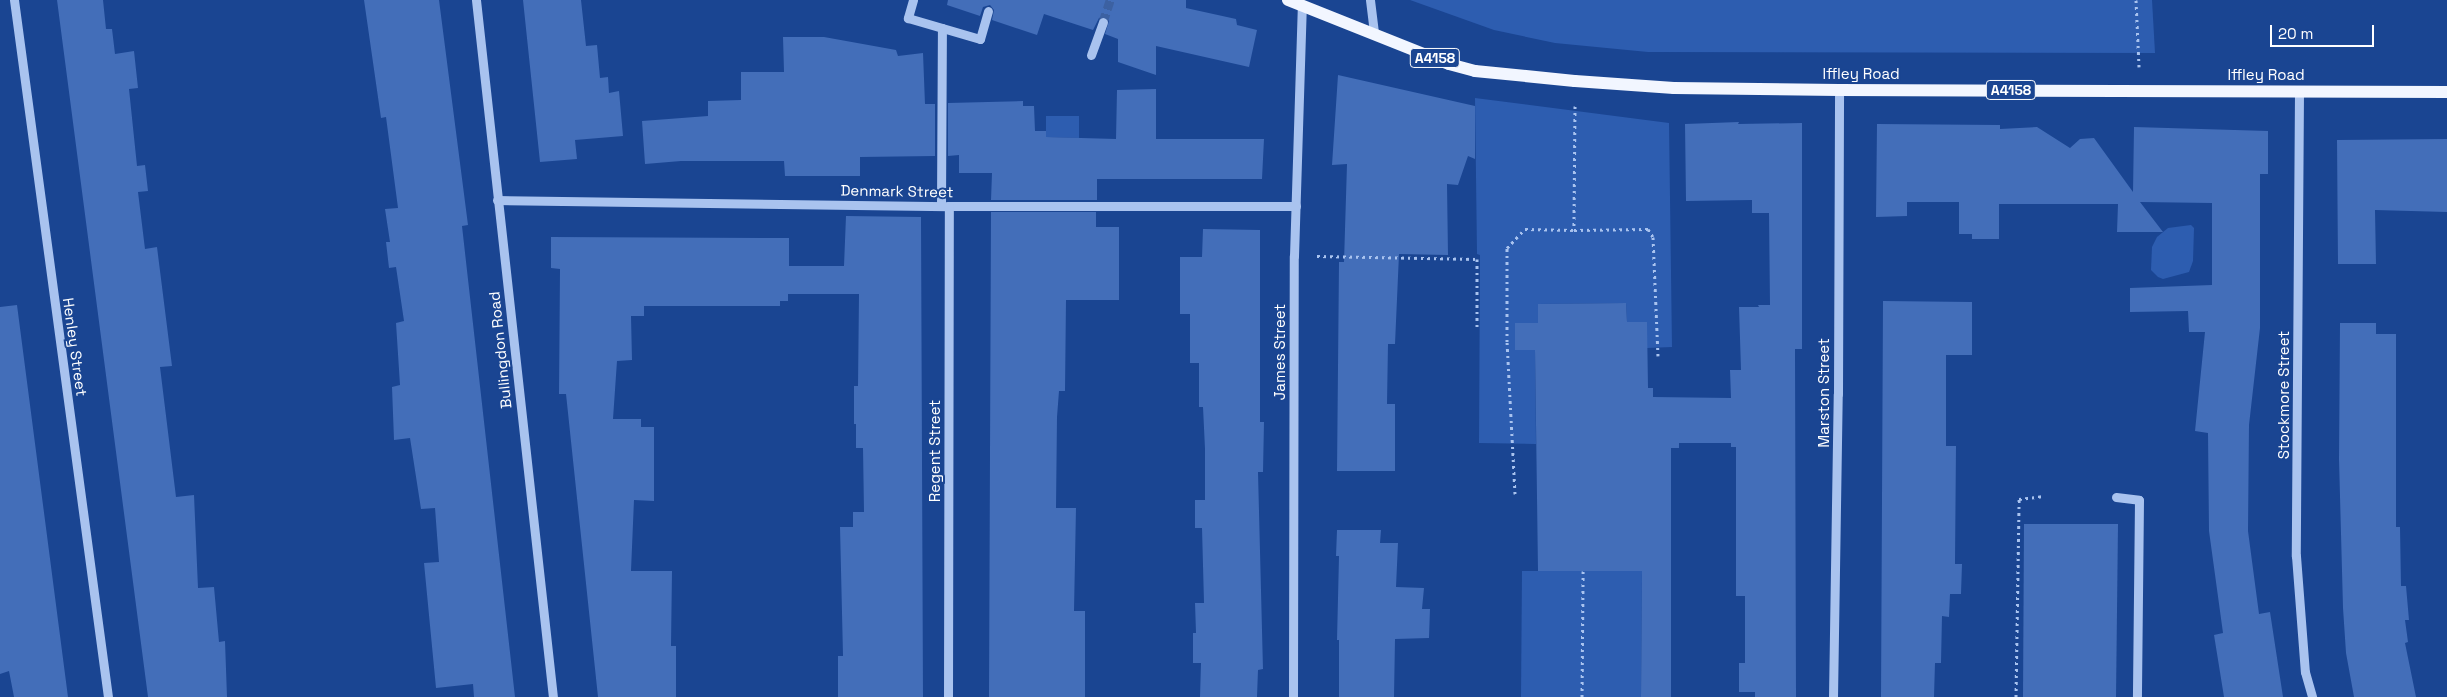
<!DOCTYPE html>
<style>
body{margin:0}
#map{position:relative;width:2447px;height:697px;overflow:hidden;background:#1a4592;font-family:"Space Grotesk",sans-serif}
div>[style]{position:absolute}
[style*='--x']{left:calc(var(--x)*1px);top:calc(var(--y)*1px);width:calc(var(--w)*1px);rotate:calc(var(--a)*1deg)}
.green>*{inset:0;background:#2d5db0}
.building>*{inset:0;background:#436eb9}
.minor-tunnel>*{height:9px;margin-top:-4.5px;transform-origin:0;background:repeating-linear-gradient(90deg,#3c61a2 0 9px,transparent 0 13.5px)}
.path>*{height:3px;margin-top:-1.5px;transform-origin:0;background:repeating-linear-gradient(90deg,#a9c3ef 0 2.5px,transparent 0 6.5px)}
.minor>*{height:9px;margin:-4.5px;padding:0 4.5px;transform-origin:4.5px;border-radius:4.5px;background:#a9c3ef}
.major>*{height:12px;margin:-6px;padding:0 6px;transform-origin:6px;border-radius:6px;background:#f2f6ff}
span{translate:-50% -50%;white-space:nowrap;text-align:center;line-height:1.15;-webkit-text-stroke:4px #1a4592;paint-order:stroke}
.shield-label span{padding:1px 4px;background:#1a4592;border:1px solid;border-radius:4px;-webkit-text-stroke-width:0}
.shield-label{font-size:14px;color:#fff;font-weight:700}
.street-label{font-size:15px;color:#fff}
.scale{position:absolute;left:2270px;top:25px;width:104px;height:22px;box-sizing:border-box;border:2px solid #fff;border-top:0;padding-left:6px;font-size:15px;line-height:18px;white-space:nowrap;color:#fff;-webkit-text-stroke:4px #1a4592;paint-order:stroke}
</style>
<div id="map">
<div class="green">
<i style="clip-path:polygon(1410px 0,2152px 0,2155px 53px,1648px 52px,1555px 43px,1494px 30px)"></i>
<i style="clip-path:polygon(1475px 98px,1669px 123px,1672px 347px,1647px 348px,1647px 322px,1627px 322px,1626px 303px,1538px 304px,1538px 323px,1515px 323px,1515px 350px,1535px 350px,1536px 444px,1479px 443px,1480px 255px,1477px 254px)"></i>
<i style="clip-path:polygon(1046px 116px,1079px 116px,1079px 138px,1046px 137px)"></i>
<i style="clip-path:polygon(2191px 225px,2194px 228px,2193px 261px,2189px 272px,2163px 279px,2158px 277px,2151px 270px,2152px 247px,2157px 237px,2168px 228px)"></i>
<i style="clip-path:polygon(1522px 571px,1642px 571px,1641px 697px,1521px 697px)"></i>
</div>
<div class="building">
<i style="clip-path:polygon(57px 0,103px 0,106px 29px,112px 29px,115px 54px,134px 51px,138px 88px,129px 89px,137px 166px,145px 165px,148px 191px,138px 192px,145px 249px,157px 247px,172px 366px,160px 367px,176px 497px,194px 495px,198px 588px,214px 587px,219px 642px,225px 641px,227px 697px,148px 697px)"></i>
<i style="clip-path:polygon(364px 0,439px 0,468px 225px,462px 226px,515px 697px,474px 697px,473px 684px,436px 688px,424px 563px,439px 562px,435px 508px,421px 509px,410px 438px,394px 440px,392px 387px,400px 385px,396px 323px,404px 321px,396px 267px,389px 268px,386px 242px,390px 242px,385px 209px,398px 208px,386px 117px,381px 118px)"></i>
<i style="clip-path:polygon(523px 0,581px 0,586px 46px,597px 45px,600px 78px,608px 77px,609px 93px,619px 91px,623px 136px,575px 140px,577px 159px,540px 162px)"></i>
<i style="clip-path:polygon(948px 0,1186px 0,1186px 8px,1236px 19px,1237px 25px,1257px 30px,1249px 67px,1156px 46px,1156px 75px,1118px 62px,1118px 39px,1105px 34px,1109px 21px,1106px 16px,1099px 18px,1093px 30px,1044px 14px,1037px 35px,992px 20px,994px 10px,990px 5px,983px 7px,980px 16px,947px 5px)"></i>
<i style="clip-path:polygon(783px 37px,824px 37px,896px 50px,898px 56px,923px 53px,925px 104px,935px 104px,935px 156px,860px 157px,860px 176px,785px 176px,784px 161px,681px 161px,645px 164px,642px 121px,708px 116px,708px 101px,741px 100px,741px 72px,784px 72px)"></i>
<i style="clip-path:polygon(1338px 75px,1475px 106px,1475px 159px,1468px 156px,1458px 185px,1447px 184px,1448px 255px,1399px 254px,1395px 344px,1388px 344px,1387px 404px,1395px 404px,1395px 471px,1337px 471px,1339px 262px,1344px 262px,1347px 164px,1332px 165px)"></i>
<i style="clip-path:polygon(1156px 89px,1156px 139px,1264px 139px,1262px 179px,1097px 179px,1097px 200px,991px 200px,992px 173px,959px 173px,959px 155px,948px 156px,948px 103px,1023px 101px,1023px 106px,1034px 106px,1035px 131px,1046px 131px,1046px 137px,1116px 139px,1117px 90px)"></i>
<i style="clip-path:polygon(1739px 122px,1738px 124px,1802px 123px,1802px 349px,1795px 349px,1796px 697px,1755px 697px,1755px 692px,1739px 692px,1739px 663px,1745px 663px,1745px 596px,1736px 596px,1736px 447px,1731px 447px,1731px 443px,1679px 443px,1679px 448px,1671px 448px,1671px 697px,1641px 697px,1642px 571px,1538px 571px,1535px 350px,1515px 350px,1515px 323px,1538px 323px,1538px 304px,1626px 303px,1627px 322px,1647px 322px,1648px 388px,1653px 388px,1653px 397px,1731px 398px,1730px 370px,1741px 370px,1739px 307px,1759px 307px,1758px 305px,1770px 305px,1769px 213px,1752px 213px,1752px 200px,1686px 201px,1685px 124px)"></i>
<i style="clip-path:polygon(1877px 124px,2000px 125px,2000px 129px,2037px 127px,2070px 148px,2080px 139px,2094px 138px,2133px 192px,2134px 127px,2268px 131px,2268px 174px,2260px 174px,2260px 328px,2249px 425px,2248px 531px,2259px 614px,2270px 612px,2283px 697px,2224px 697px,2214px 635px,2223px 633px,2209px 531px,2208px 433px,2195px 431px,2205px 332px,2189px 332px,2188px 311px,2130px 312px,2130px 288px,2212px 285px,2212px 203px,2140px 202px,2163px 232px,2117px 232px,2118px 204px,1999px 204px,1999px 239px,1972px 239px,1972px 234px,1959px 234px,1959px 202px,1907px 202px,1907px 216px,1876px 217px)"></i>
<i style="clip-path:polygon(2447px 139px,2447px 212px,2375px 210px,2376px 264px,2338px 264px,2337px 140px)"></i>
<i style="clip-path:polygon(991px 212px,1096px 212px,1096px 227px,1119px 227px,1119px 300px,1066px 300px,1065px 391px,1059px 391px,1057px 417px,1056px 508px,1076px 508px,1074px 611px,1085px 611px,1085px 697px,989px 697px)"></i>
<i style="clip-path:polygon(846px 216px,921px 217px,923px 697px,838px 697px,838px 656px,843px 656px,840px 527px,853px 527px,853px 512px,864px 512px,863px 448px,856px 448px,856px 424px,854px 424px,854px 386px,858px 386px,859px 294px,788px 294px,788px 301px,780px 301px,780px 306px,644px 306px,644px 316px,631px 316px,632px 360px,617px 361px,613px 419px,641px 419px,641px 427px,654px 427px,654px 501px,634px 500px,631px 571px,672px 571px,671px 646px,676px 646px,676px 697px,598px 697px,566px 394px,559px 394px,560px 269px,551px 268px,551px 237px,789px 238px,789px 266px,844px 266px)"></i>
<i style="clip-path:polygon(1203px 229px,1260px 230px,1260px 422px,1264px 422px,1263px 472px,1258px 472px,1263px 669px,1258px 670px,1257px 697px,1200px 697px,1201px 663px,1193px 663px,1193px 633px,1196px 633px,1195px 603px,1204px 603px,1202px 528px,1195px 528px,1195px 500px,1205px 500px,1205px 449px,1203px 407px,1199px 407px,1199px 363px,1190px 363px,1190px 314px,1180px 314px,1180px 257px,1202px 257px)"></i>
<i style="clip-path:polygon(1883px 301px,1972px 302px,1972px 355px,1946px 355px,1946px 446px,1956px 446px,1955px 564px,1962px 564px,1961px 594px,1950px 594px,1949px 617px,1942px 616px,1941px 663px,1935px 663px,1934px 697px,1881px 697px)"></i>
<i style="clip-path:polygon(17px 305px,68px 697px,14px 697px,9px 671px,0 674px,0 307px)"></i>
<i style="clip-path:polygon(2340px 323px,2376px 323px,2376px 334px,2396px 334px,2396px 527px,2400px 527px,2401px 586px,2406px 586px,2409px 620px,2405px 620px,2408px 642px,2405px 643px,2416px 697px,2354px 697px,2346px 653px,2343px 608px,2339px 459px)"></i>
<i style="clip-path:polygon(2024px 524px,2118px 524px,2116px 697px,2023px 697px)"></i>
<i style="clip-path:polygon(1337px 530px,1381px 530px,1380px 543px,1398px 543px,1396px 587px,1424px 588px,1422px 609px,1430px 609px,1429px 638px,1395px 639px,1394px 697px,1339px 697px,1339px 640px,1337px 640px,1339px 556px,1336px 556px)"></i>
</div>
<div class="minor-tunnel">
<i style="--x:1103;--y:22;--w:23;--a:-72"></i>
</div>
<div class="path">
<i style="--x:2136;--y:0;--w:67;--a:87.4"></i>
<i style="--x:1575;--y:106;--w:124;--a:90.5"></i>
<i style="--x:1574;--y:230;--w:74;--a:-0.8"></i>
<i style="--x:1648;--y:229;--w:9;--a:58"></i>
<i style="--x:1653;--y:237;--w:119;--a:87.6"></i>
<i style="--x:1317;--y:256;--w:160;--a:1.1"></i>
<i style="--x:1477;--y:259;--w:71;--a:90"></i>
<i style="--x:1515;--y:494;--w:152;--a:-93"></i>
<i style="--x:1507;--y:342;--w:94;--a:-90"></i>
<i style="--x:1507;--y:248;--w:26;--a:-47"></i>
<i style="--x:1525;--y:229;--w:49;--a:1.2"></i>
<i style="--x:1582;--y:697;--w:126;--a:-89.5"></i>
<i style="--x:2016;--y:697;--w:198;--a:-89.1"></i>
<i style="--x:2019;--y:499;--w:23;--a:-7"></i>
</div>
<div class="minor">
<i style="--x:14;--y:0;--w:703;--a:82.32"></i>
<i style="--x:476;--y:0;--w:701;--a:83.7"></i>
<i style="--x:913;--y:0;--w:19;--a:106"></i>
<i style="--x:908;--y:18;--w:75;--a:16.3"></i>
<i style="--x:980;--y:39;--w:29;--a:-74"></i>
<i style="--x:1370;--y:0;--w:34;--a:83"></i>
<i style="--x:1091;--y:55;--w:35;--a:-70"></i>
<i style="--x:2299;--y:92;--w:464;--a:90.4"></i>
<i style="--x:2296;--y:556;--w:116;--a:85.6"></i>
<i style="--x:2305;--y:672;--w:26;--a:74"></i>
<i style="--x:497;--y:200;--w:452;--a:0.8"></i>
<i style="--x:949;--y:206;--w:347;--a:0"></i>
<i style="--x:941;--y:206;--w:178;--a:-89.7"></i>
<i style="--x:2116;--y:497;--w:23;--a:7"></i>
<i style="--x:2139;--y:500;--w:197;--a:90.6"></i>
<i style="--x:948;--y:697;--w:491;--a:-89.9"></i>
<i style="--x:1293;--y:697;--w:441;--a:-89.9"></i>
<i style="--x:1294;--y:256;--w:250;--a:-88.2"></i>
<i style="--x:1833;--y:697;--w:303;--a:-89.1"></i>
<i style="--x:1838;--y:394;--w:304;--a:-89.8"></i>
</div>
<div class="major">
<i style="--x:1288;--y:0;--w:173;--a:21.7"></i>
<i style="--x:1449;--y:64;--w:27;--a:15"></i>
<i style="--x:1475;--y:71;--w:100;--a:5.7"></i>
<i style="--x:1575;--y:81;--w:99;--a:4"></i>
<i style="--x:1674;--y:88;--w:165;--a:0.7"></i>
<i style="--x:1839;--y:90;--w:608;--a:0.19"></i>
</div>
<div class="shield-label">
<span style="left:1435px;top:58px">A4158</span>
<span style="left:2011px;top:90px">A4158</span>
</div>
<div class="street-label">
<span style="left:1861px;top:74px">Iffley Road</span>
<span style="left:2266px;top:75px">Iffley Road</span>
<span style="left:897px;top:191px;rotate:1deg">Denmark Street</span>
<span style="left:75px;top:347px;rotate:82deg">Henley Street</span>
<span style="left:500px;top:350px;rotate:-96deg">Bullingdon Road</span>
<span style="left:1280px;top:352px;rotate:-90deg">James Street</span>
<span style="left:1824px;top:393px;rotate:-90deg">Marston Street</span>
<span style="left:2284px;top:395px;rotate:-90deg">Stockmore Street</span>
<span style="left:935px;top:451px;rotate:-90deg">Regent Street</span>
</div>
<div class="scale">20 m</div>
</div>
